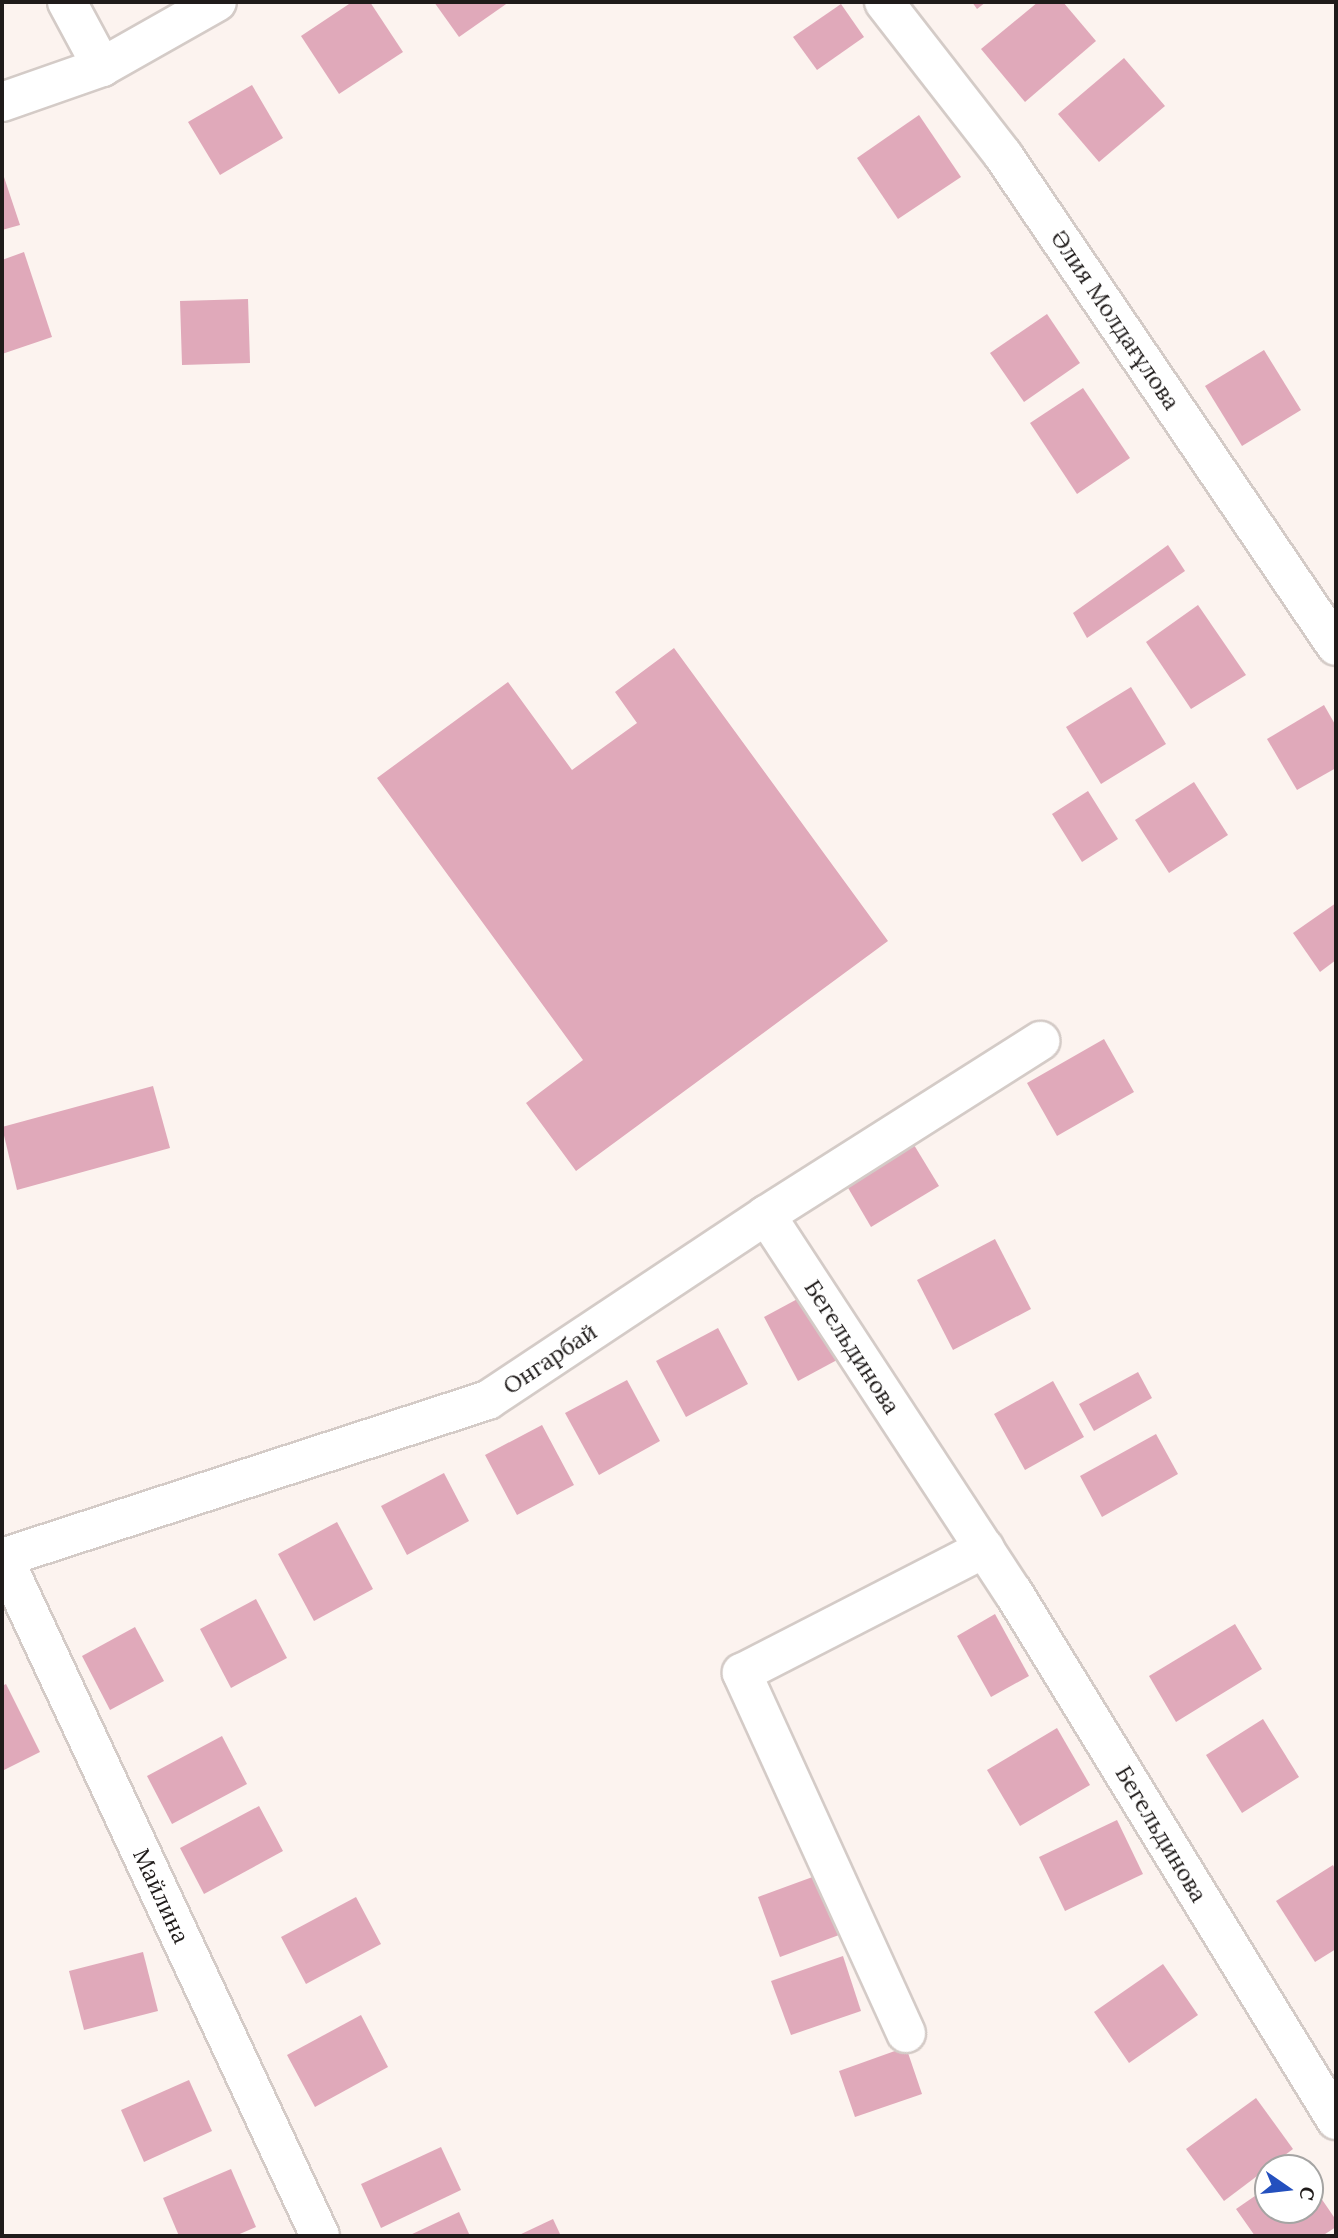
<!DOCTYPE html>
<meta charset="utf-8">
<style>
body{margin:0}
#map{position:relative;width:1338px;height:2238px;overflow:hidden;background:#fcf3ef;font-family:Lora,serif}
div>[style]{position:absolute}
[style*='--x']{left:calc(var(--x)*1px);top:calc(var(--y)*1px);width:calc(var(--w)*1px);rotate:calc(var(--a)*1deg)}
.building>*{inset:0;background:#e0a9ba}
.roads{filter:drop-shadow(2px 0 #d4cbc7) drop-shadow(-2px 0 #d4cbc7) drop-shadow(0 2px #d4cbc7) drop-shadow(0 -2px #d4cbc7)}
.minor>*{height:38px;margin:-19px;padding:0 19px;transform-origin:19px;border-radius:19px;background:#fff}
span{translate:-50% -50%;white-space:nowrap;text-align:center;line-height:1.15;-webkit-text-stroke:6px #fff;paint-order:stroke}
.street-label{font-size:23px;color:#1f1b1a}
.frame{position:absolute;inset:0;border:4px solid #1f1b1a;pointer-events:none}
.north{position:absolute;left:1254px;top:2154px;width:70px;height:70px;box-sizing:border-box;background:#fff;border:2px solid #a5a4a3;border-radius:50%;rotate:104deg;font-size:19px;font-weight:700;line-height:28px;text-align:center;color:#1f1b1a}
.north::after{content:'';display:block;margin:auto;width:24px;height:32px;background:#2450be;clip-path:polygon(50% 0,100% 100%,50% 72%,0 100%)}
</style>
<div id="map">
<div class="building">
<i style="clip-path:polygon(352px 2px,370px 2px,403px 52px,339px 94px,301px 36px)"></i>
<i style="clip-path:polygon(434px 2px,509px 2px,459px 37px)"></i>
<i style="clip-path:polygon(972px 2px,986px 2px,977px 9px)"></i>
<i style="clip-path:polygon(1038px 2px,1063px 2px,1096px 41px,1025px 102px,981px 49px)"></i>
<i style="clip-path:polygon(841px 4px,864px 37px,817px 70px,793px 37px)"></i>
<i style="clip-path:polygon(1124px 58px,1165px 106px,1099px 162px,1058px 114px)"></i>
<i style="clip-path:polygon(252px 85px,283px 138px,220px 175px,188px 122px)"></i>
<i style="clip-path:polygon(919px 115px,961px 177px,898px 219px,857px 158px)"></i>
<i style="clip-path:polygon(2px 171px,20px 225px,2px 230px)"></i>
<i style="clip-path:polygon(24px 252px,52px 337px,2px 354px,2px 260px)"></i>
<i style="clip-path:polygon(248px 299px,250px 363px,182px 365px,180px 301px)"></i>
<i style="clip-path:polygon(1047px 314px,1080px 363px,1024px 402px,990px 353px)"></i>
<i style="clip-path:polygon(1264px 350px,1301px 410px,1242px 446px,1205px 386px)"></i>
<i style="clip-path:polygon(1083px 388px,1130px 458px,1077px 494px,1030px 423px)"></i>
<i style="clip-path:polygon(1168px 545px,1185px 571px,1087px 638px,1073px 613px)"></i>
<i style="clip-path:polygon(1198px 605px,1246px 675px,1191px 709px,1146px 642px)"></i>
<i style="clip-path:polygon(674px 648px,888px 941px,576px 1171px,526px 1103px,583px 1060px,377px 778px,508px 682px,572px 770px,637px 723px,615px 692px)"></i>
<i style="clip-path:polygon(1131px 687px,1166px 744px,1101px 784px,1066px 727px)"></i>
<i style="clip-path:polygon(1324px 705px,1336px 726px,1336px 768px,1297px 790px,1267px 739px)"></i>
<i style="clip-path:polygon(1194px 782px,1228px 835px,1169px 873px,1135px 820px)"></i>
<i style="clip-path:polygon(1088px 791px,1118px 839px,1082px 862px,1052px 814px)"></i>
<i style="clip-path:polygon(1336px 903px,1336px 960px,1320px 972px,1293px 933px)"></i>
<i style="clip-path:polygon(1104px 1039px,1134px 1092px,1057px 1136px,1027px 1083px)"></i>
<i style="clip-path:polygon(153px 1086px,170px 1148px,17px 1190px,2px 1127px)"></i>
<i style="clip-path:polygon(911px 1140px,939px 1186px,871px 1227px,844px 1181px)"></i>
<i style="clip-path:polygon(995px 1239px,1031px 1309px,953px 1350px,917px 1280px)"></i>
<i style="clip-path:polygon(803px 1296px,837px 1360px,798px 1381px,764px 1317px)"></i>
<i style="clip-path:polygon(718px 1328px,748px 1384px,686px 1417px,656px 1361px)"></i>
<i style="clip-path:polygon(1138px 1372px,1152px 1398px,1094px 1431px,1079px 1404px)"></i>
<i style="clip-path:polygon(627px 1380px,660px 1441px,599px 1475px,565px 1413px)"></i>
<i style="clip-path:polygon(1053px 1381px,1084px 1437px,1025px 1470px,994px 1414px)"></i>
<i style="clip-path:polygon(542px 1425px,574px 1485px,517px 1515px,485px 1455px)"></i>
<i style="clip-path:polygon(1156px 1434px,1178px 1474px,1102px 1517px,1080px 1476px)"></i>
<i style="clip-path:polygon(444px 1473px,469px 1521px,407px 1555px,381px 1506px)"></i>
<i style="clip-path:polygon(337px 1522px,373px 1589px,314px 1621px,278px 1554px)"></i>
<i style="clip-path:polygon(256px 1599px,287px 1658px,231px 1688px,200px 1629px)"></i>
<i style="clip-path:polygon(995px 1614px,1029px 1676px,991px 1697px,957px 1636px)"></i>
<i style="clip-path:polygon(1235px 1624px,1262px 1669px,1176px 1722px,1149px 1676px)"></i>
<i style="clip-path:polygon(135px 1627px,164px 1681px,110px 1710px,82px 1656px)"></i>
<i style="clip-path:polygon(6px 1684px,40px 1752px,2px 1771px,2px 1686px)"></i>
<i style="clip-path:polygon(1263px 1719px,1299px 1777px,1242px 1813px,1206px 1755px)"></i>
<i style="clip-path:polygon(1057px 1728px,1090px 1785px,1020px 1826px,987px 1770px)"></i>
<i style="clip-path:polygon(222px 1736px,247px 1784px,172px 1824px,147px 1776px)"></i>
<i style="clip-path:polygon(259px 1806px,283px 1851px,204px 1894px,180px 1848px)"></i>
<i style="clip-path:polygon(1117px 1820px,1143px 1874px,1065px 1911px,1039px 1857px)"></i>
<i style="clip-path:polygon(1333px 1865px,1336px 1871px,1336px 1949px,1315px 1962px,1276px 1901px)"></i>
<i style="clip-path:polygon(818px 1875px,839px 1935px,780px 1957px,758px 1897px)"></i>
<i style="clip-path:polygon(356px 1897px,381px 1944px,306px 1984px,281px 1937px)"></i>
<i style="clip-path:polygon(143px 1952px,158px 2011px,84px 2030px,69px 1971px)"></i>
<i style="clip-path:polygon(843px 1956px,861px 2011px,791px 2035px,771px 1981px)"></i>
<i style="clip-path:polygon(1163px 1964px,1198px 2015px,1129px 2063px,1094px 2012px)"></i>
<i style="clip-path:polygon(361px 2015px,388px 2067px,315px 2107px,287px 2055px)"></i>
<i style="clip-path:polygon(906px 2047px,922px 2094px,855px 2117px,839px 2071px)"></i>
<i style="clip-path:polygon(189px 2080px,212px 2131px,144px 2162px,121px 2110px)"></i>
<i style="clip-path:polygon(1256px 2098px,1293px 2149px,1224px 2201px,1186px 2149px)"></i>
<i style="clip-path:polygon(441px 2147px,461px 2190px,381px 2228px,361px 2184px)"></i>
<i style="clip-path:polygon(231px 2169px,256px 2227px,235px 2236px,179px 2236px,163px 2198px)"></i>
<i style="clip-path:polygon(1310px 2182px,1336px 2220px,1336px 2227px,1322px 2236px,1255px 2236px,1236px 2209px,1268px 2187px,1268px 2210px,1310px 2210px)"></i>
<i style="clip-path:polygon(459px 2212px,470px 2236px,408px 2236px)"></i>
<i style="clip-path:polygon(553px 2219px,561px 2236px,517px 2236px)"></i>
</div>
<div class="roads">
<div class="minor">
<i style="--x:67;--y:2;--w:74;--a:61.7"></i>
<i style="--x:884;--y:2;--w:194;--a:52.1"></i>
<i style="--x:1003;--y:155;--w:593;--a:55.85"></i>
<i style="--x:2;--y:102;--w:106;--a:-19.3"></i>
<i style="--x:102;--y:67;--w:132;--a:-29.5"></i>
<i style="--x:766;--y:1215;--w:451;--a:56.8"></i>
<i style="--x:1013;--y:1592;--w:619;--a:58.54"></i>
<i style="--x:3;--y:1557;--w:749;--a:64.97"></i>
<i style="--x:2;--y:1558;--w:511;--a:-18.01"></i>
<i style="--x:488;--y:1400;--w:334;--a:-33.6"></i>
<i style="--x:766;--y:1215;--w:325;--a:-32.4"></i>
<i style="--x:906;--y:2033;--w:396;--a:-114.5"></i>
<i style="--x:742;--y:1673;--w:273;--a:-27.2"></i>
</div>
</div>
<div class="street-label">
<span style="left:1115px;top:320px;rotate:56deg">Әлия Молдағұлова</span>
<span style="left:852px;top:1347px;rotate:57deg">Бегельдинова</span>
<span style="left:550px;top:1359px;rotate:-34deg">Онгарбай</span>
<span style="left:1161px;top:1834px;rotate:59deg">Бегельдинова</span>
<span style="left:161px;top:1896px;rotate:65deg">Майлина</span>
</div>
<div class="frame"></div>
<div class="north">С</div>
</div>
